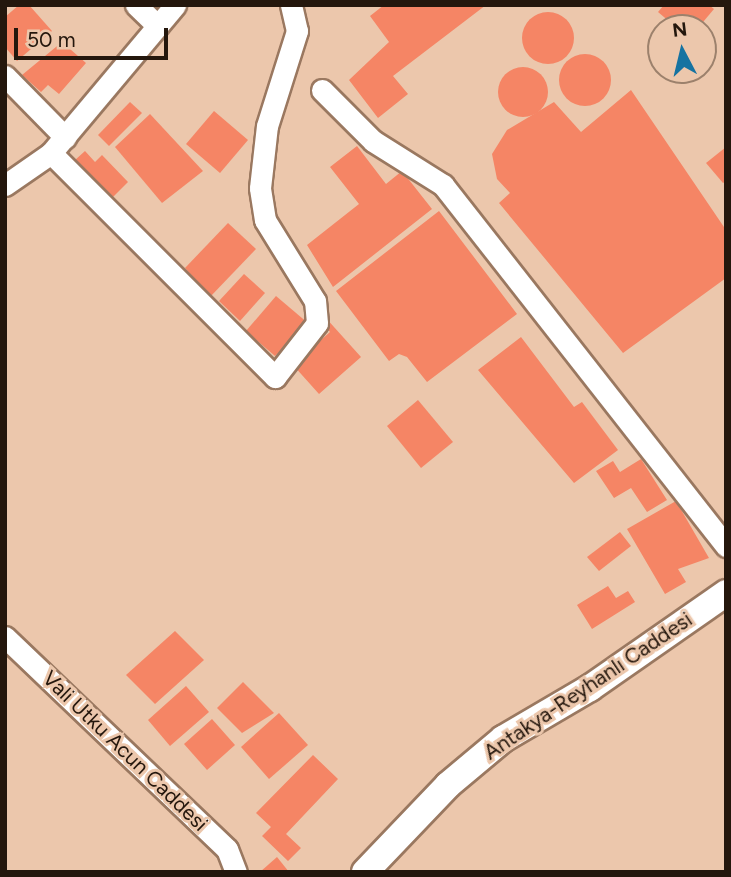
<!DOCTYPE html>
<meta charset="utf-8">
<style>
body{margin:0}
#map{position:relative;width:731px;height:877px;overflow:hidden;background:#ecc7ac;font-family:Figtree,sans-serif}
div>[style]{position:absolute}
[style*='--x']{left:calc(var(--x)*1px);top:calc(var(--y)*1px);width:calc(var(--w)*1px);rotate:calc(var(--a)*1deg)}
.building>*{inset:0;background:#f58565}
.round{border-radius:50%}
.roads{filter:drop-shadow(2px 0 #9a7860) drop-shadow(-2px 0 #9a7860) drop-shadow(0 2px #9a7860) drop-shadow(0 -2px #9a7860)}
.minor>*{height:21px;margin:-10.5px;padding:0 10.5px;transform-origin:10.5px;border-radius:10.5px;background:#fff}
.major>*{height:26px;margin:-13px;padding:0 13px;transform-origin:13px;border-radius:13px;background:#fff}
span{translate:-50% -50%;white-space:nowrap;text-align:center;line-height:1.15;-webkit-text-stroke:6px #ecc7ac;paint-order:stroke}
.street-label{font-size:21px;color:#24170d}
.frame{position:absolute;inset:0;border:7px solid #24170d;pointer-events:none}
.north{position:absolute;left:647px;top:14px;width:70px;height:70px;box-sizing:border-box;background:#ecc7ac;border:2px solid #9c816c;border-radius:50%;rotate:353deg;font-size:19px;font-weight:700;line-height:28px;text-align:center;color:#24170d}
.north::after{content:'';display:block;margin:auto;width:24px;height:32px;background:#1673a1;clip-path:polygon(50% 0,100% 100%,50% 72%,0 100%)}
.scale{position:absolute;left:14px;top:28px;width:154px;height:32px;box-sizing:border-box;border:4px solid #24170d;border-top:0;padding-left:9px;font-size:21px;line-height:24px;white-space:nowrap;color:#24170d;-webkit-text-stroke:5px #ecc7ac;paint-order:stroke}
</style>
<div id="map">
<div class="building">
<i style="clip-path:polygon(19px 5px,29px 5px,52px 31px,17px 61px,5px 47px,5px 17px)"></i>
<i style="clip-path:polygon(384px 5px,486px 5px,393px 76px,408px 94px,378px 118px,349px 80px,389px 42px,370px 16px)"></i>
<i style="clip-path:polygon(664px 5px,709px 5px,714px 9px,698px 28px,677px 28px,658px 12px)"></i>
<i class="round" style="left:522px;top:12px;width:52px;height:52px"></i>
<i style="clip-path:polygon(62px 42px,86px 63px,59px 94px,48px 85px,41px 92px,22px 75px)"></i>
<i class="round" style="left:559px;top:54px;width:52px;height:52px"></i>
<i class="round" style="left:498px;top:67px;width:50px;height:50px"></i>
<i style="clip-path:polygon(631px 90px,726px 230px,726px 278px,623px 353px,499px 203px,510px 193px,497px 179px,492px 154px,507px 130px,554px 102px,581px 132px)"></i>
<i style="clip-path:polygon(130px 102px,142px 113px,109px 146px,98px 135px)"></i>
<i style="clip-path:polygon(214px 111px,248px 140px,220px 173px,186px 144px)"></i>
<i style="clip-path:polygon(150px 114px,203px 171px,162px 203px,115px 147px)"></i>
<i style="clip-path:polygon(357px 146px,386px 184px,402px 171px,432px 209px,333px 287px,307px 245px,359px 204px,330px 167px)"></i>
<i style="clip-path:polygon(726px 147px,726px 181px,723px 183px,706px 163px)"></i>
<i style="clip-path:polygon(85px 151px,95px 162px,102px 155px,128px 182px,111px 199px,74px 161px)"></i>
<i style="clip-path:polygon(439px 211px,517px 314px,427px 382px,407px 357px,399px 354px,389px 361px,336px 291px)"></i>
<i style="clip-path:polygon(228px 223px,256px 249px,210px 297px,185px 268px)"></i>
<i style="clip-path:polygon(244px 274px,265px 293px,240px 321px,219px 301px)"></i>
<i style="clip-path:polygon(276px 296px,309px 324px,275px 356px,246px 331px)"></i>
<i style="clip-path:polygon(325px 317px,361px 357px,319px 394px,293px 365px,330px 332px,321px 321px)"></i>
<i style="clip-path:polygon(521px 337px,574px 407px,582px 402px,618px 450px,574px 483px,478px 370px)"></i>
<i style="clip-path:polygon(418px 400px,453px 442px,421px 468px,387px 426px)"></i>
<i style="clip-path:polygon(641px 459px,667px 500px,647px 512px,631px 488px,614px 498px,596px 471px,613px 461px,620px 472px)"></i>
<i style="clip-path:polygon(676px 501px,709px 558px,678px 569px,686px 582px,665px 594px,627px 529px)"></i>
<i style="clip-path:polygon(620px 532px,631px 546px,599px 571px,587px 557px)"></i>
<i style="clip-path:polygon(608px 586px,616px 598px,628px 591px,635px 602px,592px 629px,577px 605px)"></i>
<i style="clip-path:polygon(175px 631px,204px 660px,155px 704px,126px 675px)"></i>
<i style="clip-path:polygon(243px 682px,274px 713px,242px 733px,217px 708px)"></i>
<i style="clip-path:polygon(186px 686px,209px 712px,170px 746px,148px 720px)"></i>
<i style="clip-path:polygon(279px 713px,308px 745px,269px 779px,241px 747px)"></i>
<i style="clip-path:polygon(212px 719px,235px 745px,207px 770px,184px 744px)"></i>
<i style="clip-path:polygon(313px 755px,338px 779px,286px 834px,301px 848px,288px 861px,262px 836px,271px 827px,256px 813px)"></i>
<i style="clip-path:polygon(277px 857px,289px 872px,260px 872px)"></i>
</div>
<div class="roads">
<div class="minor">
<i style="--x:136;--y:5;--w:30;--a:44"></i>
<i style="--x:5;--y:76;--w:86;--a:45.5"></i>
<i style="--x:322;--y:90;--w:72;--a:45"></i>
<i style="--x:373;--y:141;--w:83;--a:32.2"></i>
<i style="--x:443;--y:185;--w:459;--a:51.9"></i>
<i style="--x:51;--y:153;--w:317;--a:45"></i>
<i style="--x:275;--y:377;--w:68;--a:-52.1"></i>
<i style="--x:317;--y:323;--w:22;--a:-95"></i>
<i style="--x:315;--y:301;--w:95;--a:-121.7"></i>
<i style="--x:265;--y:220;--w:32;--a:-99"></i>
<i style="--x:260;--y:188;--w:62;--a:-83.6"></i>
<i style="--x:267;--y:126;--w:100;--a:-72.5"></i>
<i style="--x:297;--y:31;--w:27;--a:-103"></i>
<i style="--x:5;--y:185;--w:56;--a:-34.8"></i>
<i style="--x:51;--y:153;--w:193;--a:-50"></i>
<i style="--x:5;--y:637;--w:307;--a:43.7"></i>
<i style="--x:227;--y:849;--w:25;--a:69"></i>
</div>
<div class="major">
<i style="--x:365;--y:872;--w:120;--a:-46.3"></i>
<i style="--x:448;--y:785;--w:72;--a:-39.9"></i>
<i style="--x:503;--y:739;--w:101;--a:-30.4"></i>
<i style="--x:590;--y:688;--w:166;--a:-34.9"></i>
</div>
</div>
<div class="street-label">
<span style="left:588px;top:686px;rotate:-34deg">Antakya-Reyhanlı Caddesi</span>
<span style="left:125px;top:751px;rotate:44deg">Vali Utku Acun Caddesi</span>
</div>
<div class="frame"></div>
<div class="north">N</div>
<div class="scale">50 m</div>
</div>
